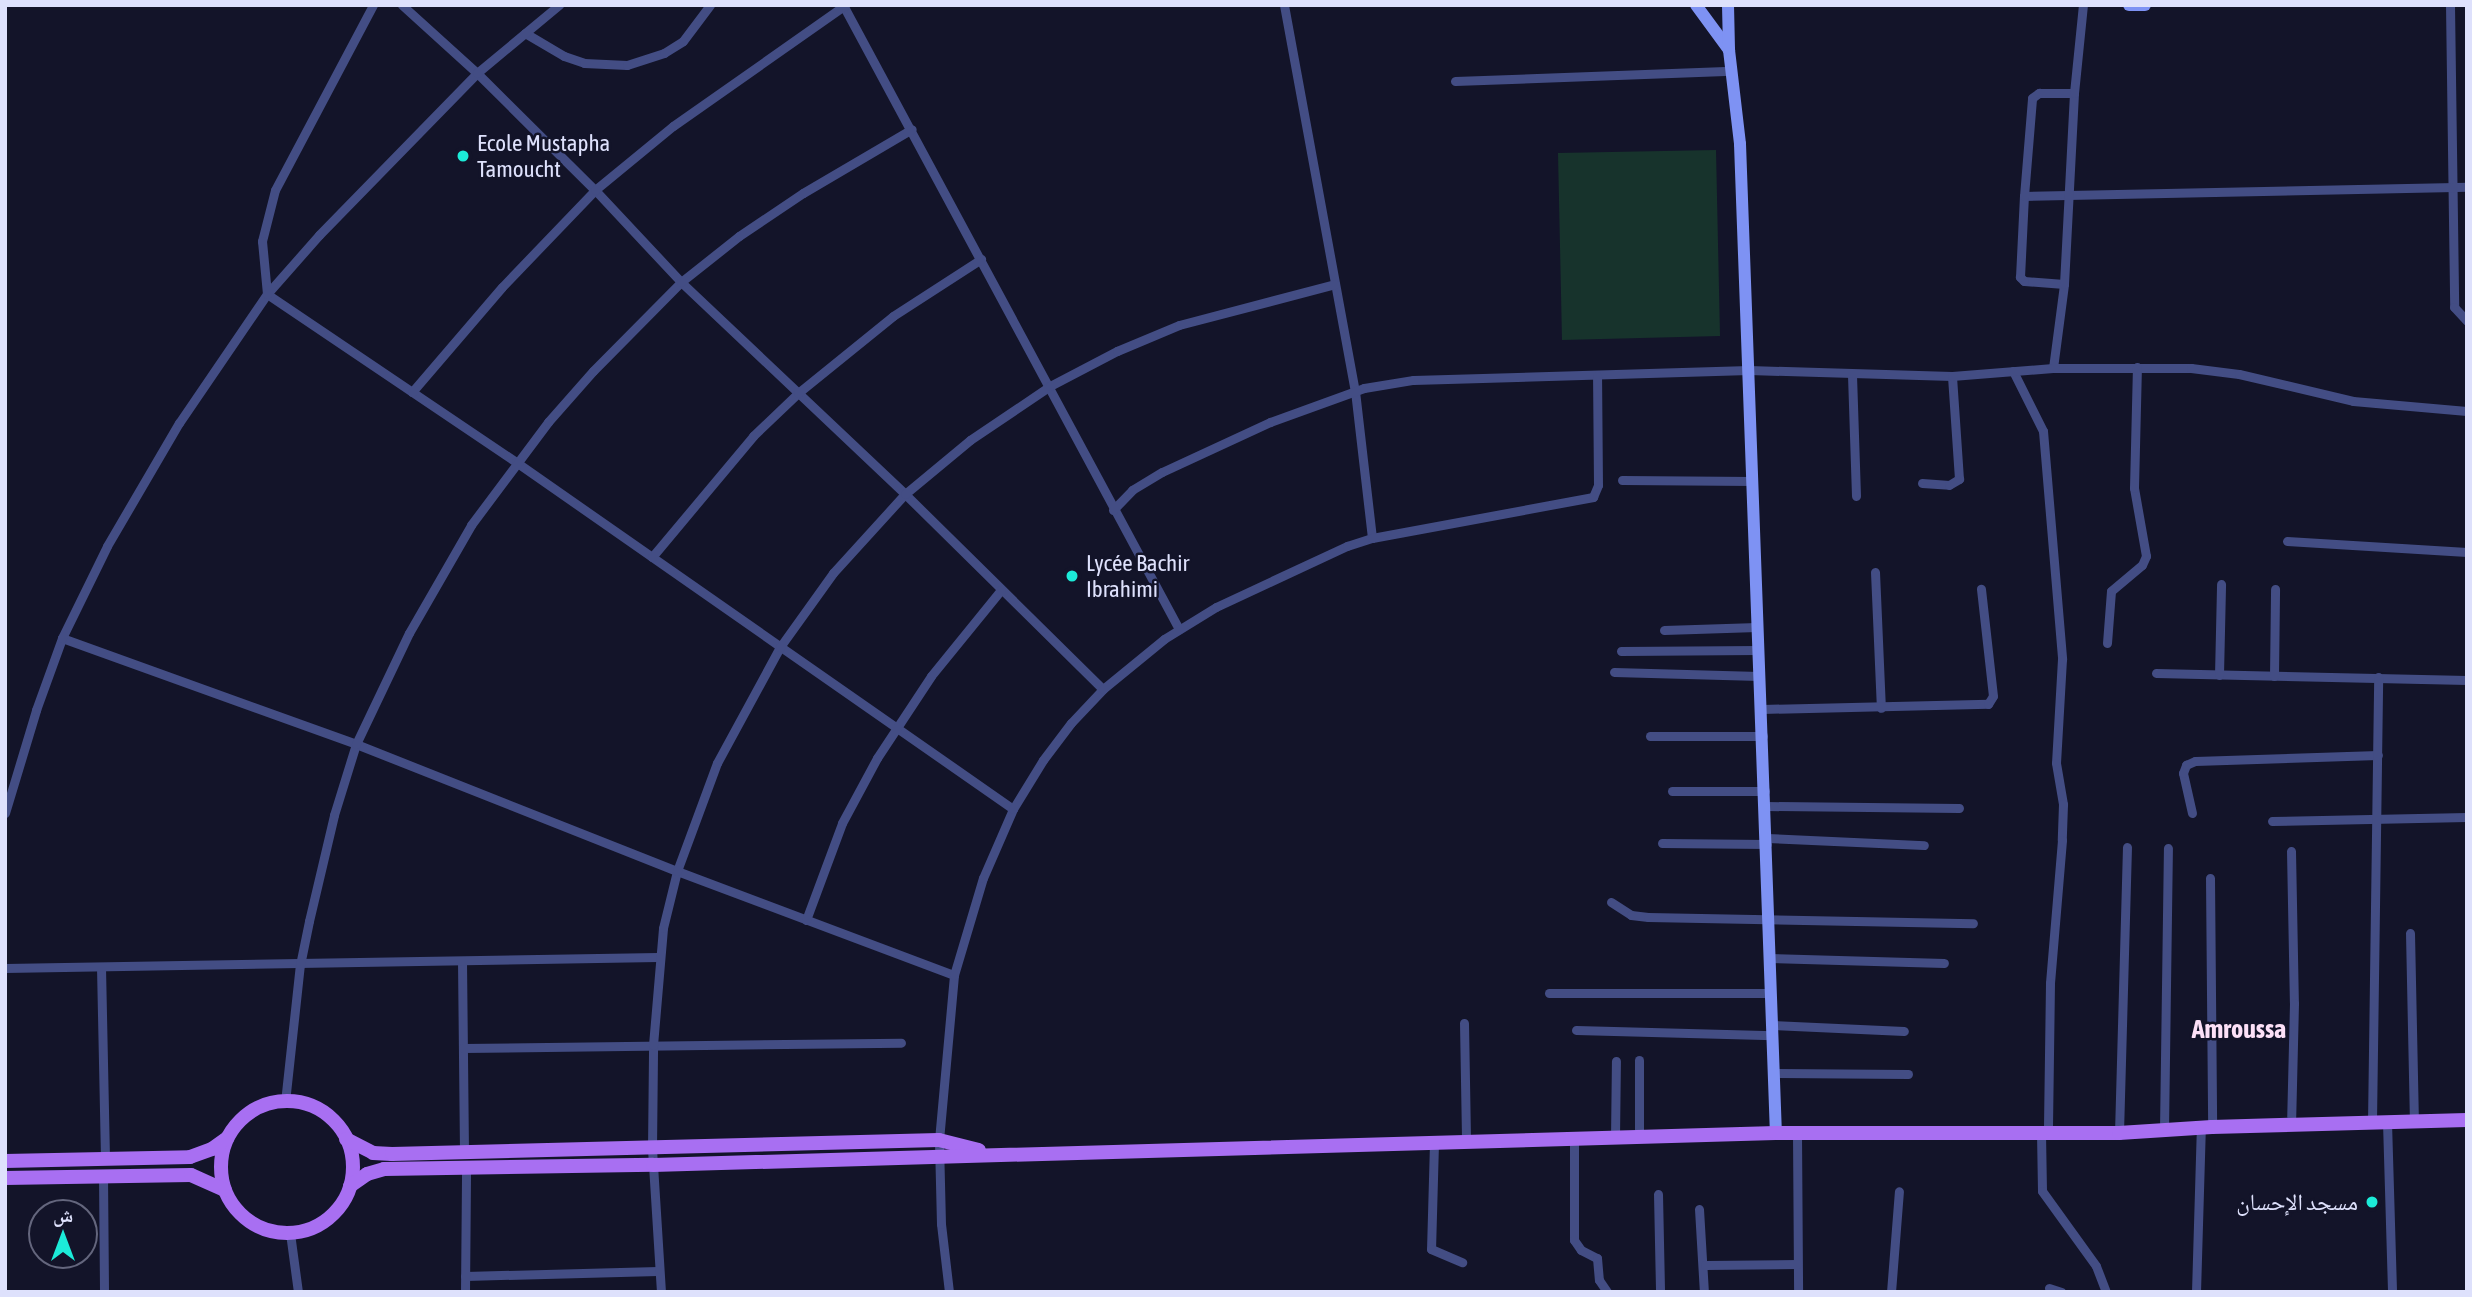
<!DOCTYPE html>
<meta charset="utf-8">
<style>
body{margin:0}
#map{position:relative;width:2472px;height:1297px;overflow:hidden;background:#131429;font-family:"Asap Condensed","Noto Naskh Arabic",sans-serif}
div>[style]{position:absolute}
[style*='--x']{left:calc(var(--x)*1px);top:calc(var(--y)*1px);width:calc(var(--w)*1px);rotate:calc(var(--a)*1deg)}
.green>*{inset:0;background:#17332c}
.street>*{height:9px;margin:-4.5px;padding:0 4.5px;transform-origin:4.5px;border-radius:4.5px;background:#434d84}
.secondary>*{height:12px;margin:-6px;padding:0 6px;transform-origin:6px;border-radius:6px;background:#7e92f3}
.primary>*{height:14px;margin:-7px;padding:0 7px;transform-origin:7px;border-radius:7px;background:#a86ff2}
.primary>.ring{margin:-7px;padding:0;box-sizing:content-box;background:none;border:14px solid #a86ff2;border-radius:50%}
.dots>*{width:19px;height:19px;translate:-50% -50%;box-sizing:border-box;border:4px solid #131429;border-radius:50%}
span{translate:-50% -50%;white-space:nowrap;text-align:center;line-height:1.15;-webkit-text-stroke:5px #131429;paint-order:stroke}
.poi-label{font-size:23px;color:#dee1fc}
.left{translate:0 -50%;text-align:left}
.right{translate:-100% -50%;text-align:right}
.quarter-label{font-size:26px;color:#fce0f7;font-weight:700}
.frame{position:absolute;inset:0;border:7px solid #dee1fc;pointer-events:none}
.north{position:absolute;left:28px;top:1199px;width:70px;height:70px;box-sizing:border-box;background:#131429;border:2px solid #64667d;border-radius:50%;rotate:0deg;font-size:19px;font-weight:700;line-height:28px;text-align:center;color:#dee1fc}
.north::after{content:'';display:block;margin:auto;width:24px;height:32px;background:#1cebd8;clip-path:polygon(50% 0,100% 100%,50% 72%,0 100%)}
</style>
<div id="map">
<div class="green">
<i style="clip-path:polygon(1716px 150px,1720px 336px,1562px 340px,1558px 153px)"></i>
</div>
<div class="street">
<i style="--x:373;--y:5;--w:209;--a:117.9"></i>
<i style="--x:275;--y:190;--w:53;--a:104.3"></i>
<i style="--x:262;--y:241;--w:53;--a:84.6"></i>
<i style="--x:267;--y:294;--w:300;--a:34"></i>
<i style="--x:516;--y:462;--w:606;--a:34.92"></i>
<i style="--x:402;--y:5;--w:101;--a:42.2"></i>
<i style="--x:477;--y:73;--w:166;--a:44.8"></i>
<i style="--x:595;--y:190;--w:126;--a:46.9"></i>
<i style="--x:681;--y:282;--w:308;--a:43.4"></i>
<i style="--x:905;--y:494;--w:278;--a:44.6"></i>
<i style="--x:843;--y:5;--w:709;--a:61.7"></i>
<i style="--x:1284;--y:5;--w:392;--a:79.6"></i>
<i style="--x:1355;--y:391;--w:148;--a:83.4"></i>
<i style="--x:2450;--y:5;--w:302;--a:89.2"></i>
<i style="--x:2454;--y:307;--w:19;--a:47"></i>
<i style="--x:525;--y:33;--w:45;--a:30.5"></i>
<i style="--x:564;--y:56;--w:21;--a:19"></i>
<i style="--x:584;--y:63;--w:43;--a:2.7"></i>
<i style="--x:627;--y:65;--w:39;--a:-18"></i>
<i style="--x:664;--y:53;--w:22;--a:-32"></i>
<i style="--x:683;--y:41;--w:45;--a:-53.1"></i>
<i style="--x:1455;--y:81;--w:277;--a:-2.1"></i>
<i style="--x:2024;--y:196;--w:443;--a:-1.2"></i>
<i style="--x:2064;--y:284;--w:40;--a:-175.7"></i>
<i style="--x:2024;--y:281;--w:6;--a:-135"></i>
<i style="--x:2020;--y:277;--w:81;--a:-87.2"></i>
<i style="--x:2024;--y:196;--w:98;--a:-85.3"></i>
<i style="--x:2032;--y:98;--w:9;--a:-36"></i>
<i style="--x:2039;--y:93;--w:35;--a:0"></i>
<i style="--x:2053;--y:368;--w:85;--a:-82.5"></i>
<i style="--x:2064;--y:284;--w:191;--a:-87"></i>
<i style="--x:2074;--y:93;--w:88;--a:-84.2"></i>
<i style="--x:2013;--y:371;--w:67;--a:63.4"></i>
<i style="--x:2043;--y:431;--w:229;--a:85.2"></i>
<i style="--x:2062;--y:659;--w:104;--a:93.3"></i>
<i style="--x:2056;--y:763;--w:42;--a:80.3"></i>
<i style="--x:2063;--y:804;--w:36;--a:92"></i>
<i style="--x:2062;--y:840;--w:144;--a:94.8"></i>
<i style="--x:2050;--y:983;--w:150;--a:90.8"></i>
<i style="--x:1852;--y:375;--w:121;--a:88.1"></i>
<i style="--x:412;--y:392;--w:138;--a:-49.4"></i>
<i style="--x:502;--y:287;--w:134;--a:-46.2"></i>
<i style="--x:595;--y:190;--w:101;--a:-39.4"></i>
<i style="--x:673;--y:126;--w:210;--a:-35.1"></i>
<i style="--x:1622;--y:480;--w:131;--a:0.4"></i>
<i style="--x:1922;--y:483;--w:27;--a:4"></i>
<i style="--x:1949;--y:485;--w:12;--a:-31"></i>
<i style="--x:1959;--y:479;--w:103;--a:-93.9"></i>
<i style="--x:1113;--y:510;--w:28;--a:-46"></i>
<i style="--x:1132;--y:490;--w:35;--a:-31"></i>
<i style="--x:1162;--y:472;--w:119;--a:-24.8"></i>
<i style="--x:1270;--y:422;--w:100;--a:-19.9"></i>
<i style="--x:1364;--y:388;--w:50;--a:-9.3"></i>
<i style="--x:1413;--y:380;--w:336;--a:-1.7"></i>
<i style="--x:1749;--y:370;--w:203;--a:1.7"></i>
<i style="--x:1952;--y:376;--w:101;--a:-4.5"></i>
<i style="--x:2053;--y:368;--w:138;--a:0"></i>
<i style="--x:2191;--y:368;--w:48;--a:7.1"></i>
<i style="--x:2239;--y:374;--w:117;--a:13.3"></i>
<i style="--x:2353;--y:401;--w:114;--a:5"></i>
<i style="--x:2287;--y:541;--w:180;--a:3.5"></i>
<i style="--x:652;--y:557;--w:158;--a:-50.1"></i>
<i style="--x:753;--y:436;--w:62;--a:-43.7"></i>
<i style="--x:798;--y:393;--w:122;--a:-39"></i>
<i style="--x:893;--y:316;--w:105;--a:-32.9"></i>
<i style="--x:1875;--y:572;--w:136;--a:87.5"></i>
<i style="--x:1664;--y:630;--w:93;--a:-1.8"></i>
<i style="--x:62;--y:638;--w:313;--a:19.8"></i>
<i style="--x:356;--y:744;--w:345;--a:21.6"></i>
<i style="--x:677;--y:871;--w:296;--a:20.6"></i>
<i style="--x:2107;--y:643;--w:52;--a:-85.6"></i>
<i style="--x:2111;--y:591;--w:40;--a:-40"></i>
<i style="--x:2142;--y:565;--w:10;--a:-66"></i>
<i style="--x:2146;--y:556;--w:69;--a:-100"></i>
<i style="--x:2134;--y:488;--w:121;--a:-88.6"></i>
<i style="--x:1621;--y:651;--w:137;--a:-0.4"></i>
<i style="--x:1614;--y:672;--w:145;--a:1.6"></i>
<i style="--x:2156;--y:673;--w:311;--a:1.3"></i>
<i style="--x:2219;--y:675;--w:91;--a:-88.7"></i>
<i style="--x:2274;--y:676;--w:87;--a:-89.3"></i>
<i style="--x:1762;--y:709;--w:226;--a:-1.3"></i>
<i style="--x:1988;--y:704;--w:9;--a:-58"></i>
<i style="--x:1993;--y:696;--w:108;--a:-96.4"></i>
<i style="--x:1650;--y:736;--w:113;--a:0"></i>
<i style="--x:1672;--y:791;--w:93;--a:0"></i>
<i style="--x:1766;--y:806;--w:193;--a:0.6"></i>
<i style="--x:5;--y:813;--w:108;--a:-73.2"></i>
<i style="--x:36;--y:710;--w:77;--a:-70.1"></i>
<i style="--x:62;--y:638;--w:102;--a:-63.9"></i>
<i style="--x:107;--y:546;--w:143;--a:-59.7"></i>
<i style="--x:179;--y:423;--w:156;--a:-55.7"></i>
<i style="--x:267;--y:294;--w:79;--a:-48.6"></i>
<i style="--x:319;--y:235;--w:226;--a:-45.7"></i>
<i style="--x:477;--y:73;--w:107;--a:-39.7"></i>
<i style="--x:2192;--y:813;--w:41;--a:-102.7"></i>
<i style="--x:2183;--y:773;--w:9;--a:-69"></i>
<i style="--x:2186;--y:765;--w:10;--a:-24"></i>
<i style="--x:2195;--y:761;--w:183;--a:-1.9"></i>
<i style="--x:2272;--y:821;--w:195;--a:-1.2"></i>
<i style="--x:1767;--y:838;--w:157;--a:2.6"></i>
<i style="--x:1662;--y:843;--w:105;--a:0.5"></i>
<i style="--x:2291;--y:851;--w:152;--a:88.9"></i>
<i style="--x:2294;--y:1003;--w:123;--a:91.4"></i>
<i style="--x:2210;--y:878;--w:249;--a:89.5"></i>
<i style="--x:1611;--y:902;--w:24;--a:33"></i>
<i style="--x:1631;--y:915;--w:17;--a:7"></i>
<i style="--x:1648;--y:917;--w:325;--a:1.1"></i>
<i style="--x:806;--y:920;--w:103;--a:-69.6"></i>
<i style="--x:842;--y:823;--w:74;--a:-61.7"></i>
<i style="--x:877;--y:758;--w:98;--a:-56.6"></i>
<i style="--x:931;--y:676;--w:111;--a:-50.9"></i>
<i style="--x:2410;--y:933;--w:188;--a:88.8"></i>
<i style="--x:1768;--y:958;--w:176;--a:1.6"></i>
<i style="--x:462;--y:961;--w:192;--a:89.4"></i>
<i style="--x:101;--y:967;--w:192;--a:88.8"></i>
<i style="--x:5;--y:968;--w:653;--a:-0.97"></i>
<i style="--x:1549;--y:993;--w:222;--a:0"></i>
<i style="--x:1464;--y:1023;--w:117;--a:89"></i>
<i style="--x:1773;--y:1025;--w:131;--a:2.6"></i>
<i style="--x:1576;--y:1030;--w:197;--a:1.5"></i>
<i style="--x:463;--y:1048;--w:438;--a:-0.7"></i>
<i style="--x:1774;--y:1073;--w:134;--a:0.4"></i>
<i style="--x:285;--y:1102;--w:138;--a:-83.8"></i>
<i style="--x:300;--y:965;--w:45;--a:-78.4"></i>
<i style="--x:309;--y:921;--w:109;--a:-76.7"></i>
<i style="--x:334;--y:815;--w:74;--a:-72.8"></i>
<i style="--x:356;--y:744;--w:123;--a:-64.5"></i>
<i style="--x:409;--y:633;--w:125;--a:-60.1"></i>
<i style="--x:471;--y:525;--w:129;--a:-53.2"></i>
<i style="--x:548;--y:422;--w:68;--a:-48.6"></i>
<i style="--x:593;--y:371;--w:125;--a:-45.3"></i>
<i style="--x:681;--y:282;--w:74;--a:-38.4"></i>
<i style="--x:739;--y:236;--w:77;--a:-33.9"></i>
<i style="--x:803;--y:193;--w:126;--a:-30.4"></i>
<i style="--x:2372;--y:1122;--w:445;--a:-89.2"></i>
<i style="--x:2387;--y:1122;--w:170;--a:88.3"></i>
<i style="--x:2164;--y:1130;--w:282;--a:-89.2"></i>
<i style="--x:2041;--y:1133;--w:58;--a:89"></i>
<i style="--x:2042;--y:1191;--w:92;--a:54.2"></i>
<i style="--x:2096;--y:1266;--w:28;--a:69"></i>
<i style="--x:2119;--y:1133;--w:286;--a:-88.4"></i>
<i style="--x:1797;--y:1134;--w:158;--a:89.6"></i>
<i style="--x:1615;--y:1138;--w:77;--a:-89.3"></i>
<i style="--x:1639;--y:1138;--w:78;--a:-90"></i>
<i style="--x:1574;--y:1139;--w:101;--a:90"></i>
<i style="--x:1574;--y:1240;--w:12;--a:55"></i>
<i style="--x:1581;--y:1250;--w:18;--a:27"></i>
<i style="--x:1597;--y:1258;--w:22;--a:85"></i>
<i style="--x:1599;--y:1280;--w:14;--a:56"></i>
<i style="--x:1434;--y:1143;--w:106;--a:91.6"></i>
<i style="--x:1431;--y:1249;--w:34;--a:23"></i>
<i style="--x:103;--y:1175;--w:117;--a:89.5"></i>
<i style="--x:1658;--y:1194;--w:98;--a:88.8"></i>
<i style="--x:1699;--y:1209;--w:83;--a:86.6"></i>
<i style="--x:290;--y:1233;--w:60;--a:82.3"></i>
<i style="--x:1705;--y:1265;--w:92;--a:-0.6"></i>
<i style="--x:465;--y:1276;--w:193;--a:-1.5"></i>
<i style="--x:2049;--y:1288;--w:13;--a:18"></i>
<i style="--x:465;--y:1292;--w:124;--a:-89.5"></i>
<i style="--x:661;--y:1292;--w:143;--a:-93.6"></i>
<i style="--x:652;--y:1149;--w:104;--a:-89.4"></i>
<i style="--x:653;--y:1045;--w:117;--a:-85.1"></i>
<i style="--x:663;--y:928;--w:59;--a:-76.2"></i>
<i style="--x:677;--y:871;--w:115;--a:-69.7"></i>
<i style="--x:717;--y:763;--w:132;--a:-61.5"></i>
<i style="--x:780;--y:647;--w:91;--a:-54.4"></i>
<i style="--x:833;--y:573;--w:107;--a:-47.7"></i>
<i style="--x:905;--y:494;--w:85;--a:-39.7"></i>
<i style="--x:970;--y:440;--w:97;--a:-34"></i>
<i style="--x:1050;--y:386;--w:76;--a:-27.6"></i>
<i style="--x:1117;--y:351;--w:67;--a:-22.8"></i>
<i style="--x:1179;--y:325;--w:161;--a:-14.7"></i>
<i style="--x:949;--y:1292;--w:68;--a:-96.7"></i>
<i style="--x:941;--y:1224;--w:84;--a:-91.4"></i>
<i style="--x:939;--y:1140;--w:166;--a:-84.8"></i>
<i style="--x:954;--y:975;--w:101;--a:-73.4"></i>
<i style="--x:983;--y:878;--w:75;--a:-66.5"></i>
<i style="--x:1013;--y:809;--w:57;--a:-58.5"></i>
<i style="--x:1043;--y:760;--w:46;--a:-52.9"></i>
<i style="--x:1071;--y:723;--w:47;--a:-46.7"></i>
<i style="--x:1103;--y:689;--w:79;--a:-39.3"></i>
<i style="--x:1164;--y:639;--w:61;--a:-31.6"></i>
<i style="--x:1216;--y:607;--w:145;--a:-25"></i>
<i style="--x:1347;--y:546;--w:26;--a:-18"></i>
<i style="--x:1372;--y:538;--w:225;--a:-10.5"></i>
<i style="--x:1593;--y:497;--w:13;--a:-67"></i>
<i style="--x:1598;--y:485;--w:109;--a:-90.5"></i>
<i style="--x:1891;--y:1292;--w:101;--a:-85.5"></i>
<i style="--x:2196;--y:1292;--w:164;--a:-88.3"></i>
</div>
<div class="secondary">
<i style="--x:1696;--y:5;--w:56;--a:53.7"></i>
<i style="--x:1729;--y:50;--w:95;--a:83.3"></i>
<i style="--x:1740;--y:144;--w:990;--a:87.92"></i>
<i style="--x:1728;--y:5;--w:45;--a:88.7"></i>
<i style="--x:2129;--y:5;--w:16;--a:0"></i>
</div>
<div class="primary">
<i class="ring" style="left:221px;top:1101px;width:118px;height:118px"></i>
<i style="--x:346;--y:1139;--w:30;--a:27"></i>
<i style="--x:373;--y:1153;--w:19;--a:3"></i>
<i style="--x:392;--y:1154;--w:547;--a:-1.47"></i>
<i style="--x:939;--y:1140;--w:41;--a:14"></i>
<i style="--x:5;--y:1161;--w:185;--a:-1.2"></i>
<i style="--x:190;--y:1157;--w:23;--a:-20"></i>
<i style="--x:212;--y:1149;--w:19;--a:-36"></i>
<i style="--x:5;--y:1178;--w:186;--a:-0.9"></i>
<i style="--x:191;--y:1175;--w:37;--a:24"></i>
<i style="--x:350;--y:1186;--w:21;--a:-35"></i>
<i style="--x:367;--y:1174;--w:18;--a:-16"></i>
<i style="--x:384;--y:1169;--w:269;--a:-0.9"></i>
<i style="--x:653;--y:1165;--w:1123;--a:-1.63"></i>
<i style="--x:1776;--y:1133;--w:343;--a:0"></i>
<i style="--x:2119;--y:1133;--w:93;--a:-3.7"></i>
<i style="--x:2212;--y:1127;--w:255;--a:-1.6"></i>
</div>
<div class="dots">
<i style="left:463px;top:156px;background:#1cebd8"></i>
<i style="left:1072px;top:576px;background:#1cebd8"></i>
<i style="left:2372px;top:1202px;background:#1cebd8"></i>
</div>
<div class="poi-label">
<span class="left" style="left:477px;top:156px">Ecole Mustapha<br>Tamoucht</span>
<span class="left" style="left:1086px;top:576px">Lycée Bachir<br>Ibrahimi</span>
<span class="right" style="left:2358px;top:1202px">مسجد الإحسان</span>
</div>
<div class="quarter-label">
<span style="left:2239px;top:1030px">Amroussa</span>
</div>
<div class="frame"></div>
<div class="north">ش</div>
</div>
